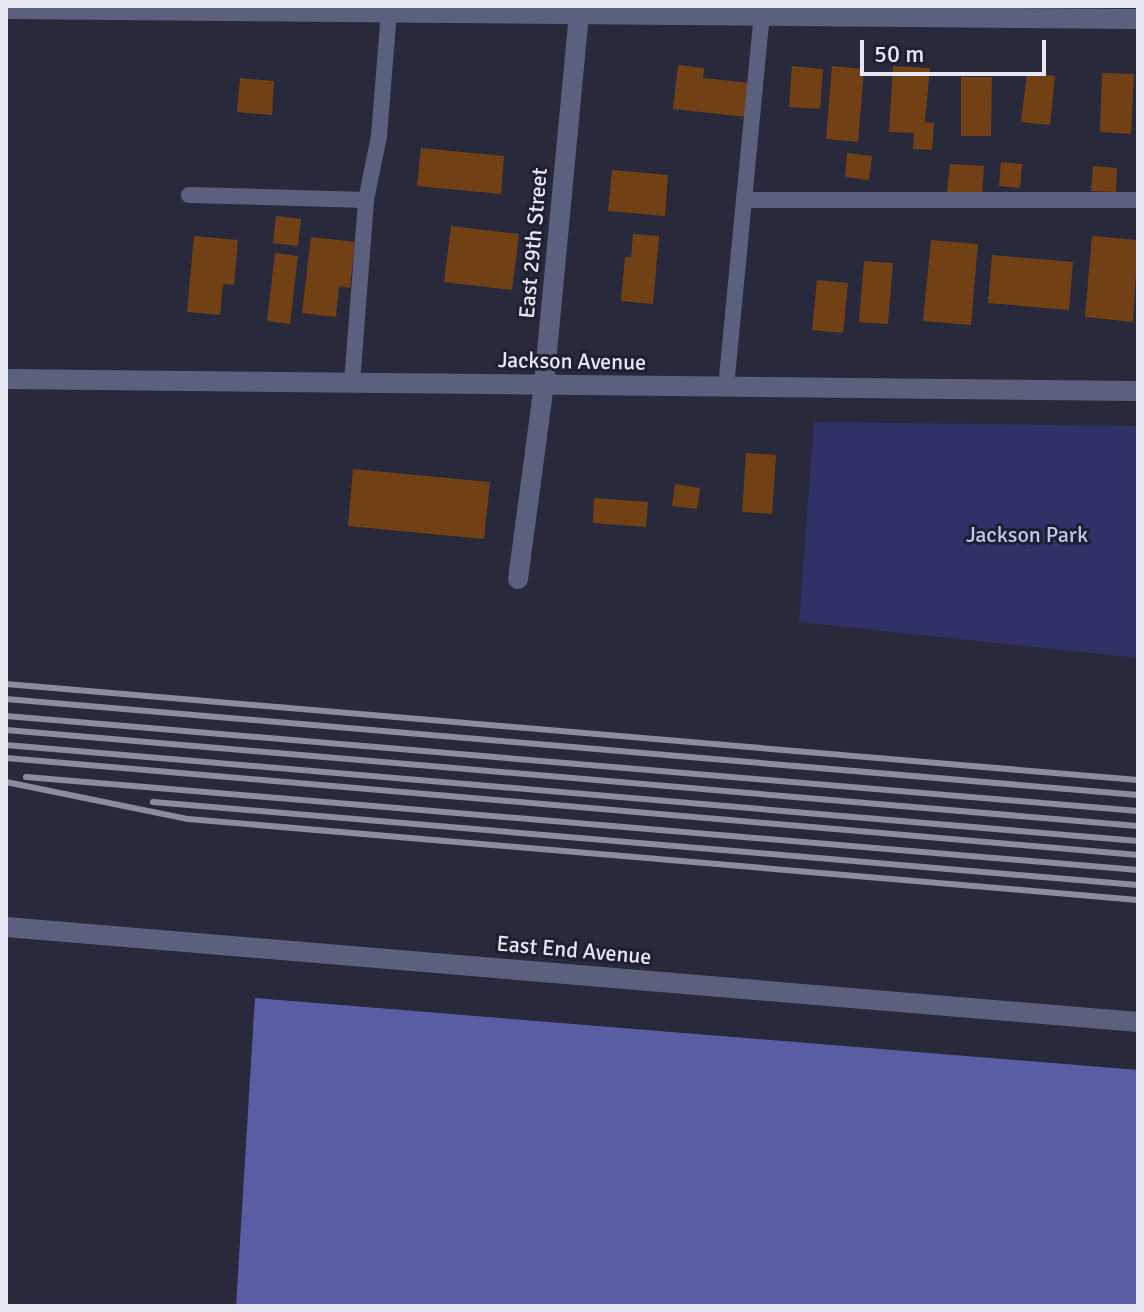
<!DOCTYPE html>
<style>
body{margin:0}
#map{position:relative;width:1144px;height:1312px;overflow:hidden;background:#28293b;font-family:Signika,sans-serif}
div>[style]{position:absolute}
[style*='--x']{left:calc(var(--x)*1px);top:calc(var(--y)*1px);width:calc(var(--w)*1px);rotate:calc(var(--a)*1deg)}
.green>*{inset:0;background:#303167}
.forest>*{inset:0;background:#595da4}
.building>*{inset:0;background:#724015}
.service>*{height:16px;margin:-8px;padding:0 8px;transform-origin:8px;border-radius:8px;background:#5c607f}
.minor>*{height:20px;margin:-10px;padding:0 10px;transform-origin:10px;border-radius:10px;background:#5c607f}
.rail>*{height:6px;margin:-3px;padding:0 3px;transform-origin:3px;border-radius:3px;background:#8b8d9c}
span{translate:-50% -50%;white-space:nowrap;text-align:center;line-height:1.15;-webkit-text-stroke:6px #1e2031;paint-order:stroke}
.street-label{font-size:22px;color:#e5e7f3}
.park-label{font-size:22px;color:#c1c6ee}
.frame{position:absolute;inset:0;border:8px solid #e5e7f3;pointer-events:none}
.scale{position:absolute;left:860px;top:40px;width:186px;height:36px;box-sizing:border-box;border:4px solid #e5e7f3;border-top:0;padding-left:10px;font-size:24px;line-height:28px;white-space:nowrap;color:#e5e7f3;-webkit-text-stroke:6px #1e2031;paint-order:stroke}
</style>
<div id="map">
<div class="green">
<i style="clip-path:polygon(814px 422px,1138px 426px,1138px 658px,799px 622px)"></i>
</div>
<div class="forest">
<i style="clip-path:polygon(255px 998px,1138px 1070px,1137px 1306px,236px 1306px)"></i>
</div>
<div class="building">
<i style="clip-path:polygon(678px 65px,704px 68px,703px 78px,750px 83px,747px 117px,673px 109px)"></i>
<i style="clip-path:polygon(792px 66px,823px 69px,820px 109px,789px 107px)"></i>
<i style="clip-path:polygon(832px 66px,864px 69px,858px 142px,826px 139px)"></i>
<i style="clip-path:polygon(893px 66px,930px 68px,925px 122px,934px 123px,932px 150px,913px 149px,914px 133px,889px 132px)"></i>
<i style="clip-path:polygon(1027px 73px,1055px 76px,1050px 125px,1021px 122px)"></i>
<i style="clip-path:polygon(1102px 73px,1134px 74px,1131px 134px,1100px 132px)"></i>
<i style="clip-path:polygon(961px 77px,992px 77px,991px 136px,961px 136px)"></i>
<i style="clip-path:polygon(240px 78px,274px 81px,272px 115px,237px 112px)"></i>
<i style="clip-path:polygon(421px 148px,504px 156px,501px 194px,417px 186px)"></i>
<i style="clip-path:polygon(847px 153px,872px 156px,869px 180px,845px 177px)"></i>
<i style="clip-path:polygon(1001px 162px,1022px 164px,1020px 188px,999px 186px)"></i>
<i style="clip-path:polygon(950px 164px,984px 166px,982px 194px,947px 192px)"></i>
<i style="clip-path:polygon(1093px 166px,1117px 168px,1116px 192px,1091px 191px)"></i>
<i style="clip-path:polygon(612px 170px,668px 175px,665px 216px,608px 211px)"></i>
<i style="clip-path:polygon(276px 216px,301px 219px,298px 246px,273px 243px)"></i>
<i style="clip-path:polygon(451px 226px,519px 234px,512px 290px,444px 282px)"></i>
<i style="clip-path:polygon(633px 234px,659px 236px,653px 304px,621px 301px,625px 257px,631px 257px)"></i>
<i style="clip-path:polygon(194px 236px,238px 240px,234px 285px,223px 284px,220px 315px,187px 312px)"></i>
<i style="clip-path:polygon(1092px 236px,1138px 240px,1133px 322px,1085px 317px)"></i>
<i style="clip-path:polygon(311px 237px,355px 242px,350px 288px,339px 286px,336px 317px,302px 313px)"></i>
<i style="clip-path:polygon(931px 240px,978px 244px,971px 325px,923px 321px)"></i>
<i style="clip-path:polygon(275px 253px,298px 256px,290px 324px,267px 321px)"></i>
<i style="clip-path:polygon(992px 255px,1073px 262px,1069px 310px,988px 303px)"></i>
<i style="clip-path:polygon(864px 261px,893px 263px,888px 324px,859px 322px)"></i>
<i style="clip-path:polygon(817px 280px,848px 283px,843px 333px,812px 330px)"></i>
<i style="clip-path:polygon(746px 453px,776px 455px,772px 514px,742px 512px)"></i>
<i style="clip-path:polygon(353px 469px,490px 482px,484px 539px,348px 526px)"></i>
<i style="clip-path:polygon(675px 484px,700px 488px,697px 509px,672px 506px)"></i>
<i style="clip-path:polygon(594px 498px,648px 502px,646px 527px,593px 523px)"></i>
</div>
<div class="service">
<i style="--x:189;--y:195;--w:177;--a:1.6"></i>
<i style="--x:744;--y:200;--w:394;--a:0"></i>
<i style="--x:352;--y:383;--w:184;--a:-85.6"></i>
<i style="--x:366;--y:200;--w:65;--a:-78.5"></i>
<i style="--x:379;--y:136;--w:123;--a:-85.4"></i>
<i style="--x:726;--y:387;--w:383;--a:-84.5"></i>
</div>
<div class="minor">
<i style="--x:6;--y:9;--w:1132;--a:0.51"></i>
<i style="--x:6;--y:379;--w:1132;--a:0.61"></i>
<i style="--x:518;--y:579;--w:197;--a:-82.4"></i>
<i style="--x:544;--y:384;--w:380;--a:-84.6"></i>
<i style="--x:6;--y:927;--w:1136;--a:4.8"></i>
</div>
<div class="rail">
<i style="--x:6;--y:684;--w:1136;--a:4.85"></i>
<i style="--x:6;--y:699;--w:1136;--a:4.85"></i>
<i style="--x:6;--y:716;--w:1136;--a:4.8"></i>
<i style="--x:6;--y:730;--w:1136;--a:4.85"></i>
<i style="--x:6;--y:745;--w:1136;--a:4.85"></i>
<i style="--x:6;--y:758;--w:1136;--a:4.9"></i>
<i style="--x:26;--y:777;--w:1116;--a:4.78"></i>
<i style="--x:6;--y:782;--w:186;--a:11.5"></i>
<i style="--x:188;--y:819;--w:953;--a:4.87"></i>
<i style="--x:153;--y:802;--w:988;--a:4.82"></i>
</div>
<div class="street-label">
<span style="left:533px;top:243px;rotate:-85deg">East 29th Street</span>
<span style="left:572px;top:361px;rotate:1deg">Jackson Avenue</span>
<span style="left:574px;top:950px;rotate:5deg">East End Avenue</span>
</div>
<div class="park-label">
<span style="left:1027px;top:535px">Jackson Park</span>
</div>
<div class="frame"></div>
<div class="scale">50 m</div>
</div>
